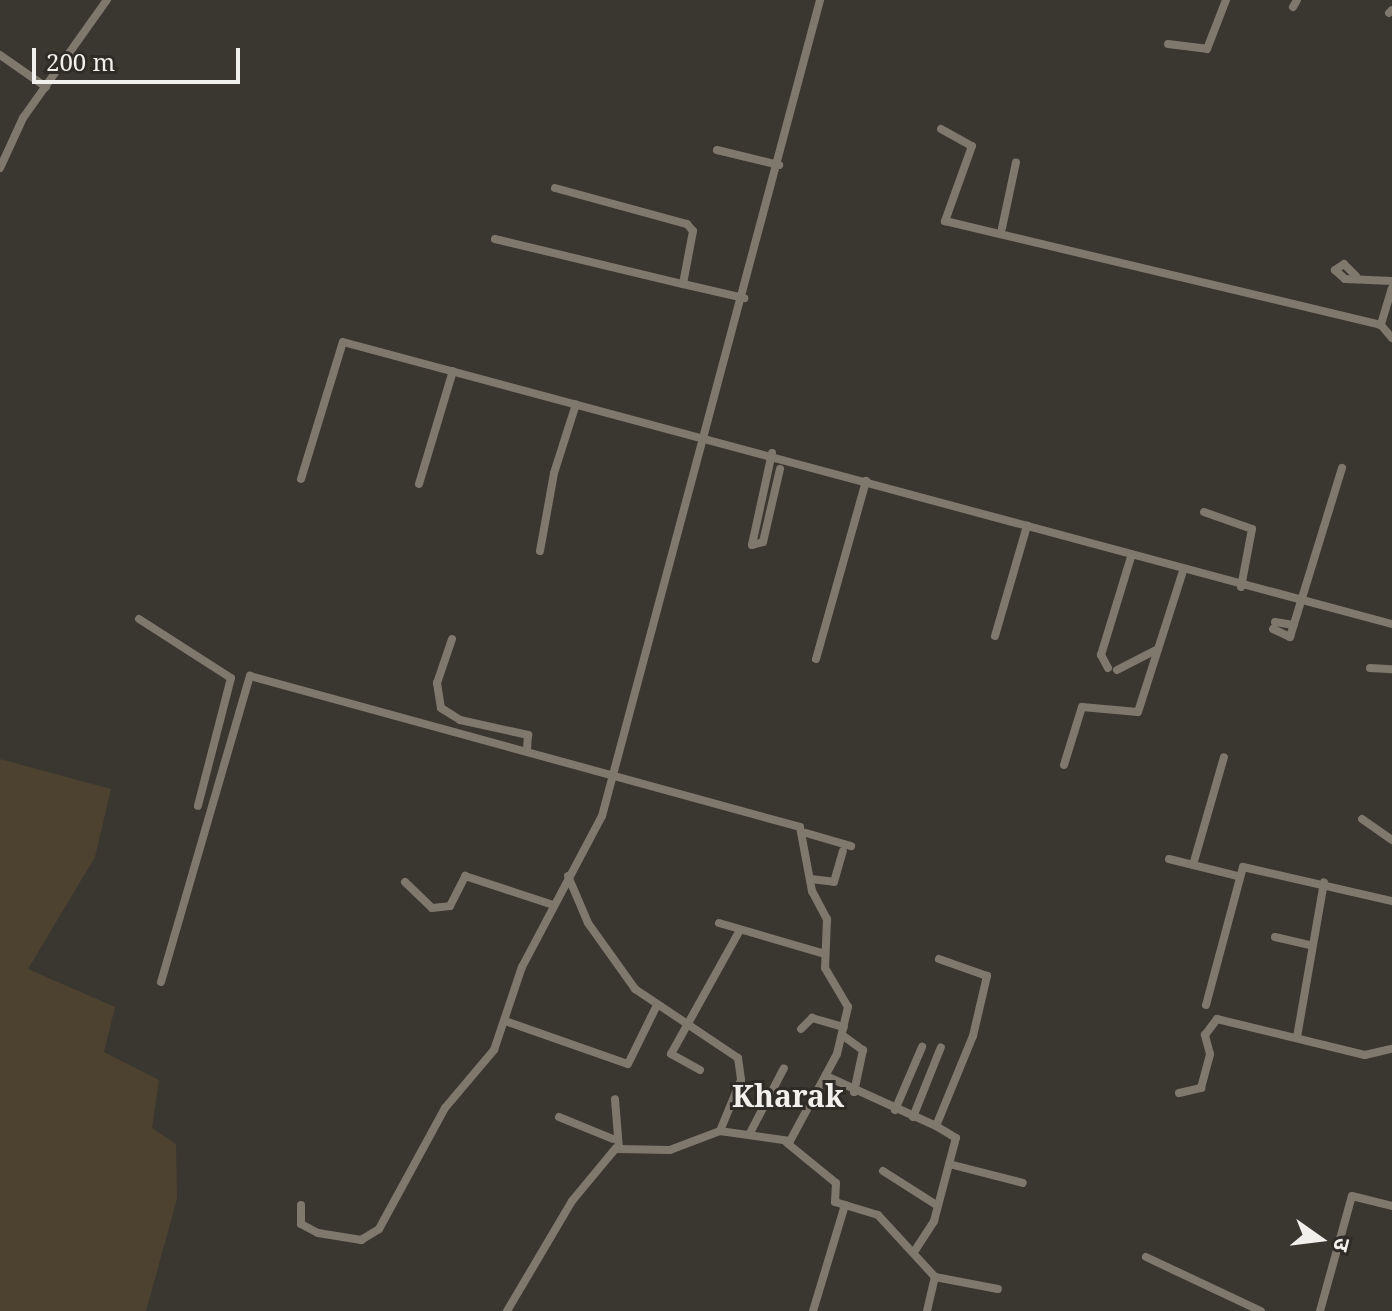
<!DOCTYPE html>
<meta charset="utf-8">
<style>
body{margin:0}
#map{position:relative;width:1392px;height:1311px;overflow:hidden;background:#3a3630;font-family:"Noto Serif","Noto Sans Devanagari",serif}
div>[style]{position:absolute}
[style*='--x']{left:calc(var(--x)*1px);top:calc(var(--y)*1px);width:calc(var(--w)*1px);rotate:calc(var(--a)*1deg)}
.green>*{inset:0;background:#4d4230}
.street>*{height:8px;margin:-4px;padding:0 4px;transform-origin:4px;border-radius:4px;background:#7f786d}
span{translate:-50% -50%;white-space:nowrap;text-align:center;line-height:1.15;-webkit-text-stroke:6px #2f2c27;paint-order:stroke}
.neighbourhood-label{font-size:30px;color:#f2f0ec;font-weight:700}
.north{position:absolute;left:1280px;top:1199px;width:80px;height:80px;-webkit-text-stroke:6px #2f2c27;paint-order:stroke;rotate:104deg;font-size:22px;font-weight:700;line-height:32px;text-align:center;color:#f2f0ec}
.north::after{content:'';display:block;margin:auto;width:28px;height:36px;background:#f2f0ec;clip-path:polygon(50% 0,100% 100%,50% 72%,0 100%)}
.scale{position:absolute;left:32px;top:48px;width:208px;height:36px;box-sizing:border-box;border:4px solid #f2f0ec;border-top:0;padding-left:10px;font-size:24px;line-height:28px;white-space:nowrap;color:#f2f0ec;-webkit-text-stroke:6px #2f2c27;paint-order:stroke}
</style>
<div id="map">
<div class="green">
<i style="clip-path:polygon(0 759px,111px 789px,95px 857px,28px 969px,115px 1007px,104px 1052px,159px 1080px,152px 1128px,176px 1144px,177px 1199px,146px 1311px,0 1311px)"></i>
</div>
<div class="street">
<i style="--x:1293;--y:7;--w:8;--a:-60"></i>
<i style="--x:1389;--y:13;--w:4;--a:-45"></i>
<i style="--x:1168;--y:44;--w:39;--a:7"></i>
<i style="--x:1207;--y:49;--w:53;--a:-68.8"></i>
<i style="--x:0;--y:55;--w:56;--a:34.8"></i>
<i style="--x:941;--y:129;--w:35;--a:29"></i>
<i style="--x:972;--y:146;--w:80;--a:109.8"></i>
<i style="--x:945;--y:221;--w:448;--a:13.4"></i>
<i style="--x:717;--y:150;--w:64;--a:13.6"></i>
<i style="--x:0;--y:168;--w:55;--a:-65.3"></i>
<i style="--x:23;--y:118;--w:145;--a:-54.6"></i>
<i style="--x:555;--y:188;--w:137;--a:15.3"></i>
<i style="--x:687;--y:224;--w:9;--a:49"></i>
<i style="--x:693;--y:231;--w:54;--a:100.7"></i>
<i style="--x:683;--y:284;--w:63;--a:12.9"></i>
<i style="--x:1002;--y:228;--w:67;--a:-78"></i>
<i style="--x:495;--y:239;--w:193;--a:13.5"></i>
<i style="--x:1356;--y:276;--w:17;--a:-135"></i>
<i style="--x:1344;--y:264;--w:11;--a:146"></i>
<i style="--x:1335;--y:270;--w:13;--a:42"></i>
<i style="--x:1345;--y:279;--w:47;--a:2.4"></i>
<i style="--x:1392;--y:288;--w:39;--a:107"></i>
<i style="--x:1381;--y:325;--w:17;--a:50"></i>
<i style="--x:772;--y:453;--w:94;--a:102.3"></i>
<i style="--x:752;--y:545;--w:11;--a:-15"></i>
<i style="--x:763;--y:542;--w:75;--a:-76.9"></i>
<i style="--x:301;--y:479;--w:143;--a:-73"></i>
<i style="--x:343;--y:342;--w:1086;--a:15.05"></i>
<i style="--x:419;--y:484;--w:118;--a:-73.3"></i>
<i style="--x:1204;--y:512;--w:51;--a:19.5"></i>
<i style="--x:1252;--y:529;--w:59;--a:100.7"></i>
<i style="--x:540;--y:551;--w:79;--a:-79.8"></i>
<i style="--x:554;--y:473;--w:72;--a:-72.3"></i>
<i style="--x:139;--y:619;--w:109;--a:32.7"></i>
<i style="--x:231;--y:678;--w:132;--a:104.5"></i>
<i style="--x:1275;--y:622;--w:19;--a:9"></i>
<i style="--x:1273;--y:629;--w:19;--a:25"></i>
<i style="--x:1290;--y:637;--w:177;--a:-72.9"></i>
<i style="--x:995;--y:636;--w:115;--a:-73.8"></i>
<i style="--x:452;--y:639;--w:46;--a:108.8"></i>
<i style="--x:437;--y:683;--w:25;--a:81"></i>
<i style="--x:441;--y:708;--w:22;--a:32"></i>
<i style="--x:460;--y:720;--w:70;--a:12.4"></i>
<i style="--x:528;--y:735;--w:16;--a:94"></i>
<i style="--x:816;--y:659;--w:185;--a:-74.3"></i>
<i style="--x:1108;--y:668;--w:15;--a:-118"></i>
<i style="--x:1101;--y:655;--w:102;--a:-73"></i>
<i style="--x:1370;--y:668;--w:22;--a:3"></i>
<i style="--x:1117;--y:670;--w:46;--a:-27.1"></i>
<i style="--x:1064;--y:765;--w:61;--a:-72.8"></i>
<i style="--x:1082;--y:707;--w:56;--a:5.1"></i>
<i style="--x:1138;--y:712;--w:148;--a:-72.3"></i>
<i style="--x:1362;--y:819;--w:37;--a:35"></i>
<i style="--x:806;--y:833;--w:47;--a:16.1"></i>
<i style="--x:1169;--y:859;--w:70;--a:14"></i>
<i style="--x:1193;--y:865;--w:112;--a:-74"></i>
<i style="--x:568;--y:876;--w:51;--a:66.9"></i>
<i style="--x:588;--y:923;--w:81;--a:54.5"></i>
<i style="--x:635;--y:989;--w:124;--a:33.8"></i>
<i style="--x:738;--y:1058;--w:22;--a:82"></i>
<i style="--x:741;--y:1080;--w:55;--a:112.4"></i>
<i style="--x:811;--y:879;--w:23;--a:7"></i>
<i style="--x:834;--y:882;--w:32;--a:-74"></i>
<i style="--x:405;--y:882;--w:37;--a:44"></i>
<i style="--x:432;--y:908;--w:18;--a:-6"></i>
<i style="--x:450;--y:906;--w:34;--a:-63"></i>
<i style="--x:465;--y:876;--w:93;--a:18.2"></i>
<i style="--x:719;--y:923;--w:110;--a:16.3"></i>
<i style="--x:1275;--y:937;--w:36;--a:13"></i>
<i style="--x:161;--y:982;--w:319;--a:-73.8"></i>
<i style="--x:250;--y:676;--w:570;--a:15.35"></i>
<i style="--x:800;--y:827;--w:65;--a:79.4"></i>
<i style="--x:812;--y:891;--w:32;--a:62"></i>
<i style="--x:827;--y:919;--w:49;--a:92.3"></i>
<i style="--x:825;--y:968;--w:45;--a:59.5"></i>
<i style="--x:848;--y:1007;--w:48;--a:103.2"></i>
<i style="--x:837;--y:1054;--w:99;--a:118.4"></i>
<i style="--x:790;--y:1141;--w:71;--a:-171.9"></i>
<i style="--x:720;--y:1131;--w:53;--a:159.2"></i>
<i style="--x:670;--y:1150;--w:51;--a:-178.9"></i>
<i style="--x:619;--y:1149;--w:50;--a:-94.6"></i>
<i style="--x:1206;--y:1005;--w:143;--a:-75"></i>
<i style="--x:1243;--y:867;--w:153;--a:12.9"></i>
<i style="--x:505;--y:1021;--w:130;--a:19.3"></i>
<i style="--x:628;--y:1064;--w:64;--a:-63.8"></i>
<i style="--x:801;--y:1029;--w:16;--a:-45"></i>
<i style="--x:812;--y:1018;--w:33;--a:16"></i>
<i style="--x:842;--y:1035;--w:26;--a:36"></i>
<i style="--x:863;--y:1050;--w:43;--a:102.1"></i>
<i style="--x:1297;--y:1037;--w:157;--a:-80.1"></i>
<i style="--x:700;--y:1070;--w:33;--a:-151"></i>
<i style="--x:671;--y:1054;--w:142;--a:-60.9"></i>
<i style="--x:826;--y:1076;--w:121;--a:24.4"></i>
<i style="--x:936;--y:1126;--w:97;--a:-67.7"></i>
<i style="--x:973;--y:1036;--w:62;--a:-76.9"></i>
<i style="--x:987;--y:976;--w:51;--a:-160.5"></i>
<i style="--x:1179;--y:1093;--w:23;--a:-13"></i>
<i style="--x:1201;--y:1088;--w:35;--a:-75"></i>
<i style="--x:1210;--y:1054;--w:20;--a:-105"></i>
<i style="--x:1205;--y:1035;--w:20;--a:-53"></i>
<i style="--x:1217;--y:1019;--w:152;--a:13.7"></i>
<i style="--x:1365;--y:1055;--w:28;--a:-13"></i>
<i style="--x:895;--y:1110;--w:69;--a:-66.8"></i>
<i style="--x:559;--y:1117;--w:58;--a:22.2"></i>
<i style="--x:913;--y:1117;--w:75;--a:-68.2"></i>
<i style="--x:750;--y:1133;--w:73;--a:-62.4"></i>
<i style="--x:787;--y:1143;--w:63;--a:39.2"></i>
<i style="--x:836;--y:1183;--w:19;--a:93"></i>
<i style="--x:835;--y:1202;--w:45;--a:16.8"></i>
<i style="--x:878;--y:1215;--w:84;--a:47.4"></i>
<i style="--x:935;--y:1277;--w:64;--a:10.8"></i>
<i style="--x:949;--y:1164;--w:76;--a:14.4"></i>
<i style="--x:883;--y:1171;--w:65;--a:32.5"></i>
<i style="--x:301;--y:1205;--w:19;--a:90"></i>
<i style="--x:301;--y:1224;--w:19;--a:28"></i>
<i style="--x:318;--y:1233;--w:44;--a:9.2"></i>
<i style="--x:361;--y:1240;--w:21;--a:-31"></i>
<i style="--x:379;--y:1229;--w:138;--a:-61.4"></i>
<i style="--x:445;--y:1108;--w:76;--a:-49.8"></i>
<i style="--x:494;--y:1050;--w:88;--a:-71.4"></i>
<i style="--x:522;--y:967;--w:171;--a:-62.1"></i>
<i style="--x:602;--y:816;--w:845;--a:-75.04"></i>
<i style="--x:914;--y:1252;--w:37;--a:-57"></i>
<i style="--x:934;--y:1221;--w:86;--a:-75.2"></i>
<i style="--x:956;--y:1138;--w:23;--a:-149"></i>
<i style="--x:1146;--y:1257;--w:127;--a:25.2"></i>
<i style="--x:507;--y:1311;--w:128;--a:-59.4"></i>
<i style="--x:572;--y:1201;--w:69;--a:-50.3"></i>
<i style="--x:813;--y:1311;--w:111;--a:-73.2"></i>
<i style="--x:927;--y:1311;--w:35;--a:-77"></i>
<i style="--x:1320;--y:1311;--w:119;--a:-74.5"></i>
<i style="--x:1352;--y:1196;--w:41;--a:14"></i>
</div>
<div class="neighbourhood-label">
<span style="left:788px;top:1096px">Kharak</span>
</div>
<div class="north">उ</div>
<div class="scale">200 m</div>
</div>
